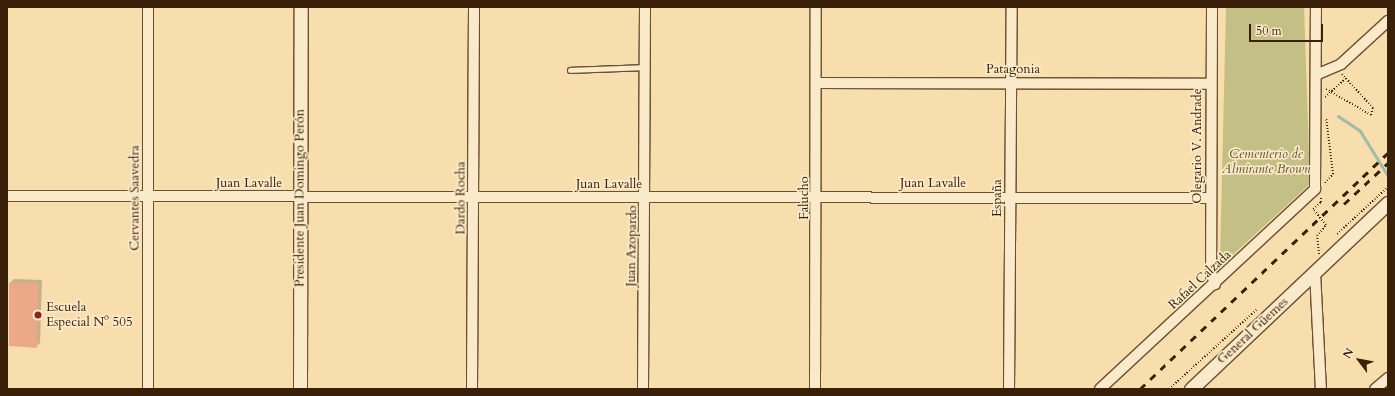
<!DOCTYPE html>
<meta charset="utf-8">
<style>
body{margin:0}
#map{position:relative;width:1395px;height:396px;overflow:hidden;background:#f8deac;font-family:Cardo,serif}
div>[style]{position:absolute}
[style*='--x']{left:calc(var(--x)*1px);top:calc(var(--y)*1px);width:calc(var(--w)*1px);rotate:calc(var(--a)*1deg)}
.green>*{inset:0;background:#c4bf85}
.shadow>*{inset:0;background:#0003}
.stream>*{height:3px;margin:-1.5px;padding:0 1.5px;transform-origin:1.5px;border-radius:1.5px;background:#9dbca9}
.building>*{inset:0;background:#eca989}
.path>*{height:2px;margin-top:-1px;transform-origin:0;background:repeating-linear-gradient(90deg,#3a2009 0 1px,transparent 0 3px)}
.roads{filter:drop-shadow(1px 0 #6a5032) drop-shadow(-1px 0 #6a5032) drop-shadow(0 1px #6a5032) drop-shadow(0 -1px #6a5032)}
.service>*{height:5px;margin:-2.5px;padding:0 2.5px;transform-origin:2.5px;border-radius:2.5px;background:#faeac9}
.minor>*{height:10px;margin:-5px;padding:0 5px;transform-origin:5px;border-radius:5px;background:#faeac9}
.tertiary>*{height:13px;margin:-6.5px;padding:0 6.5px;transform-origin:6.5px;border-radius:6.5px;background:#faeac9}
.rail>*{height:3px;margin-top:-1.5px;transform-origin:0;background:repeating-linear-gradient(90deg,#3a2009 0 7px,transparent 0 14px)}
.dots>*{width:11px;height:11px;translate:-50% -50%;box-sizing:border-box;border:2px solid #faeac9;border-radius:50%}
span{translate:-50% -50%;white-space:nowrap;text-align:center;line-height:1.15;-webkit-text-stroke:3.5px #faeac9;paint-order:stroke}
.street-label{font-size:13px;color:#3a2009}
.park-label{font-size:13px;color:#63502e;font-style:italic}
.poi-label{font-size:13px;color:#3a2009}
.left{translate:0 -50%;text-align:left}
.frame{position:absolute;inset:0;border:8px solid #3a2009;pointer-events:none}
.north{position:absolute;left:1339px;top:340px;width:40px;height:40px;-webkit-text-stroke:3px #faeac9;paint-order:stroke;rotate:302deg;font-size:11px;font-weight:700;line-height:16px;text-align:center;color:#3a2009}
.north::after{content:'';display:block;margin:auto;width:14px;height:18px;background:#3a2009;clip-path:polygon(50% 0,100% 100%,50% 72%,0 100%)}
.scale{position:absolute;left:1249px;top:24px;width:74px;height:18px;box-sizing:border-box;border:2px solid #3a2009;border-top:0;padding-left:5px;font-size:12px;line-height:14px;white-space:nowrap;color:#3a2009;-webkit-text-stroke:3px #faeac9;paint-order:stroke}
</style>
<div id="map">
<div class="green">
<i style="clip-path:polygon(1226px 7px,1304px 7px,1310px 184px,1225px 262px,1220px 260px)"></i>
</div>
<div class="shadow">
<i style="clip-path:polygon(14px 279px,42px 280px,40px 343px,36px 347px,10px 283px)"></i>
</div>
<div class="stream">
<i style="--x:1338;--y:116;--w:27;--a:34"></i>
<i style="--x:1360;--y:131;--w:53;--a:58.1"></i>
</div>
<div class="building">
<i style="clip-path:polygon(9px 283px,38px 283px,37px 348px,9px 346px)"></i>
</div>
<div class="path">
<i style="--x:1326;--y:89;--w:52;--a:30"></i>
<i style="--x:1371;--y:115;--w:7;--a:-74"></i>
<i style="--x:1373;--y:108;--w:46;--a:-132.4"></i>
<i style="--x:1325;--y:97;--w:30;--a:-42"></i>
<i style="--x:1325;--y:183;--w:12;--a:-48"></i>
<i style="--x:1333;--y:174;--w:57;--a:-97"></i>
<i style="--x:1337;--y:234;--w:69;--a:-42.7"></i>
<i style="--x:1319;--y:254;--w:18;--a:-96"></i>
<i style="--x:1317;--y:236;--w:14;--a:-51"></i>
<i style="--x:1326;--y:225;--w:21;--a:-129"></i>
<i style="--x:1313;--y:209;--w:11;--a:-41"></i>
<i style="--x:1321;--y:202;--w:6;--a:-90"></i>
<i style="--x:1169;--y:389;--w:118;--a:-42.2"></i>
</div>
<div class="roads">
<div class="service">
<i style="--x:570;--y:70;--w:75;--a:-2.3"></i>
</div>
<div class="minor">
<i style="--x:1212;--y:7;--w:265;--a:90.2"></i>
<i style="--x:1211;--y:272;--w:13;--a:72"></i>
<i style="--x:1318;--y:74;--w:25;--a:-23"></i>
<i style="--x:1341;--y:64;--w:64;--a:-42.5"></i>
<i style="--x:816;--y:83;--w:394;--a:0.1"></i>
<i style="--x:7;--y:196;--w:1203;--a:0.1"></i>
<i style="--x:1315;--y:272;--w:117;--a:87.1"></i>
<i style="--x:148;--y:389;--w:382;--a:-90"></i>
<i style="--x:472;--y:389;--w:382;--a:-89.7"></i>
<i style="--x:643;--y:389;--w:382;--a:-89.7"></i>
<i style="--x:815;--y:389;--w:382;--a:-89.9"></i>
<i style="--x:1009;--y:389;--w:382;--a:-89.6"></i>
<i style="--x:1100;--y:389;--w:294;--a:-42.9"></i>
<i style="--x:1315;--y:189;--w:182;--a:-89.7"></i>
<i style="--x:1375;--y:389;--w:17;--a:-40"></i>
</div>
<div class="tertiary">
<i style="--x:300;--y:389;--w:382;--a:-89.9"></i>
<i style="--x:1191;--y:389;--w:271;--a:-43.4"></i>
</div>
</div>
<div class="rail">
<i style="--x:1344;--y:204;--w:60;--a:-43"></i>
<i style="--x:1140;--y:389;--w:342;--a:-43.6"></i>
</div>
<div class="dots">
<i style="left:38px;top:315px;background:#8f2418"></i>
</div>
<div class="street-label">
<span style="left:1013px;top:69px">Patagonia</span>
<span style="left:1197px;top:146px;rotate:-90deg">Olegario V. Andrade</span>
<span style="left:249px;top:183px">Juan Lavalle</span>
<span style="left:933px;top:183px">Juan Lavalle</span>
<span style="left:609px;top:184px">Juan Lavalle</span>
<span style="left:135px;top:198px;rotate:-90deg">Cervantes Saavedra</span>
<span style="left:300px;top:198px;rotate:-90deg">Presidente Juan Domingo Perón</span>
<span style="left:461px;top:198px;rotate:-90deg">Dardo Rocha</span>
<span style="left:804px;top:198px;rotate:-90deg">Falucho</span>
<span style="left:997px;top:198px;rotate:-90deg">España</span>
<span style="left:632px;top:246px;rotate:-89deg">Juan Azopardo</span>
<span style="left:1200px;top:280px;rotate:-43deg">Rafael Calzada</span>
<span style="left:1253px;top:331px;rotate:-43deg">General Güemes</span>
</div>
<div class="park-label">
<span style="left:1266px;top:162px">Cementerio de<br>Almirante Brown</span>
</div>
<div class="poi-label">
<span class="left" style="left:46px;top:315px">Escuela<br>Especial Nº 505</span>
</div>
<div class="frame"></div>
<div class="north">N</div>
<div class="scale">50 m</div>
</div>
